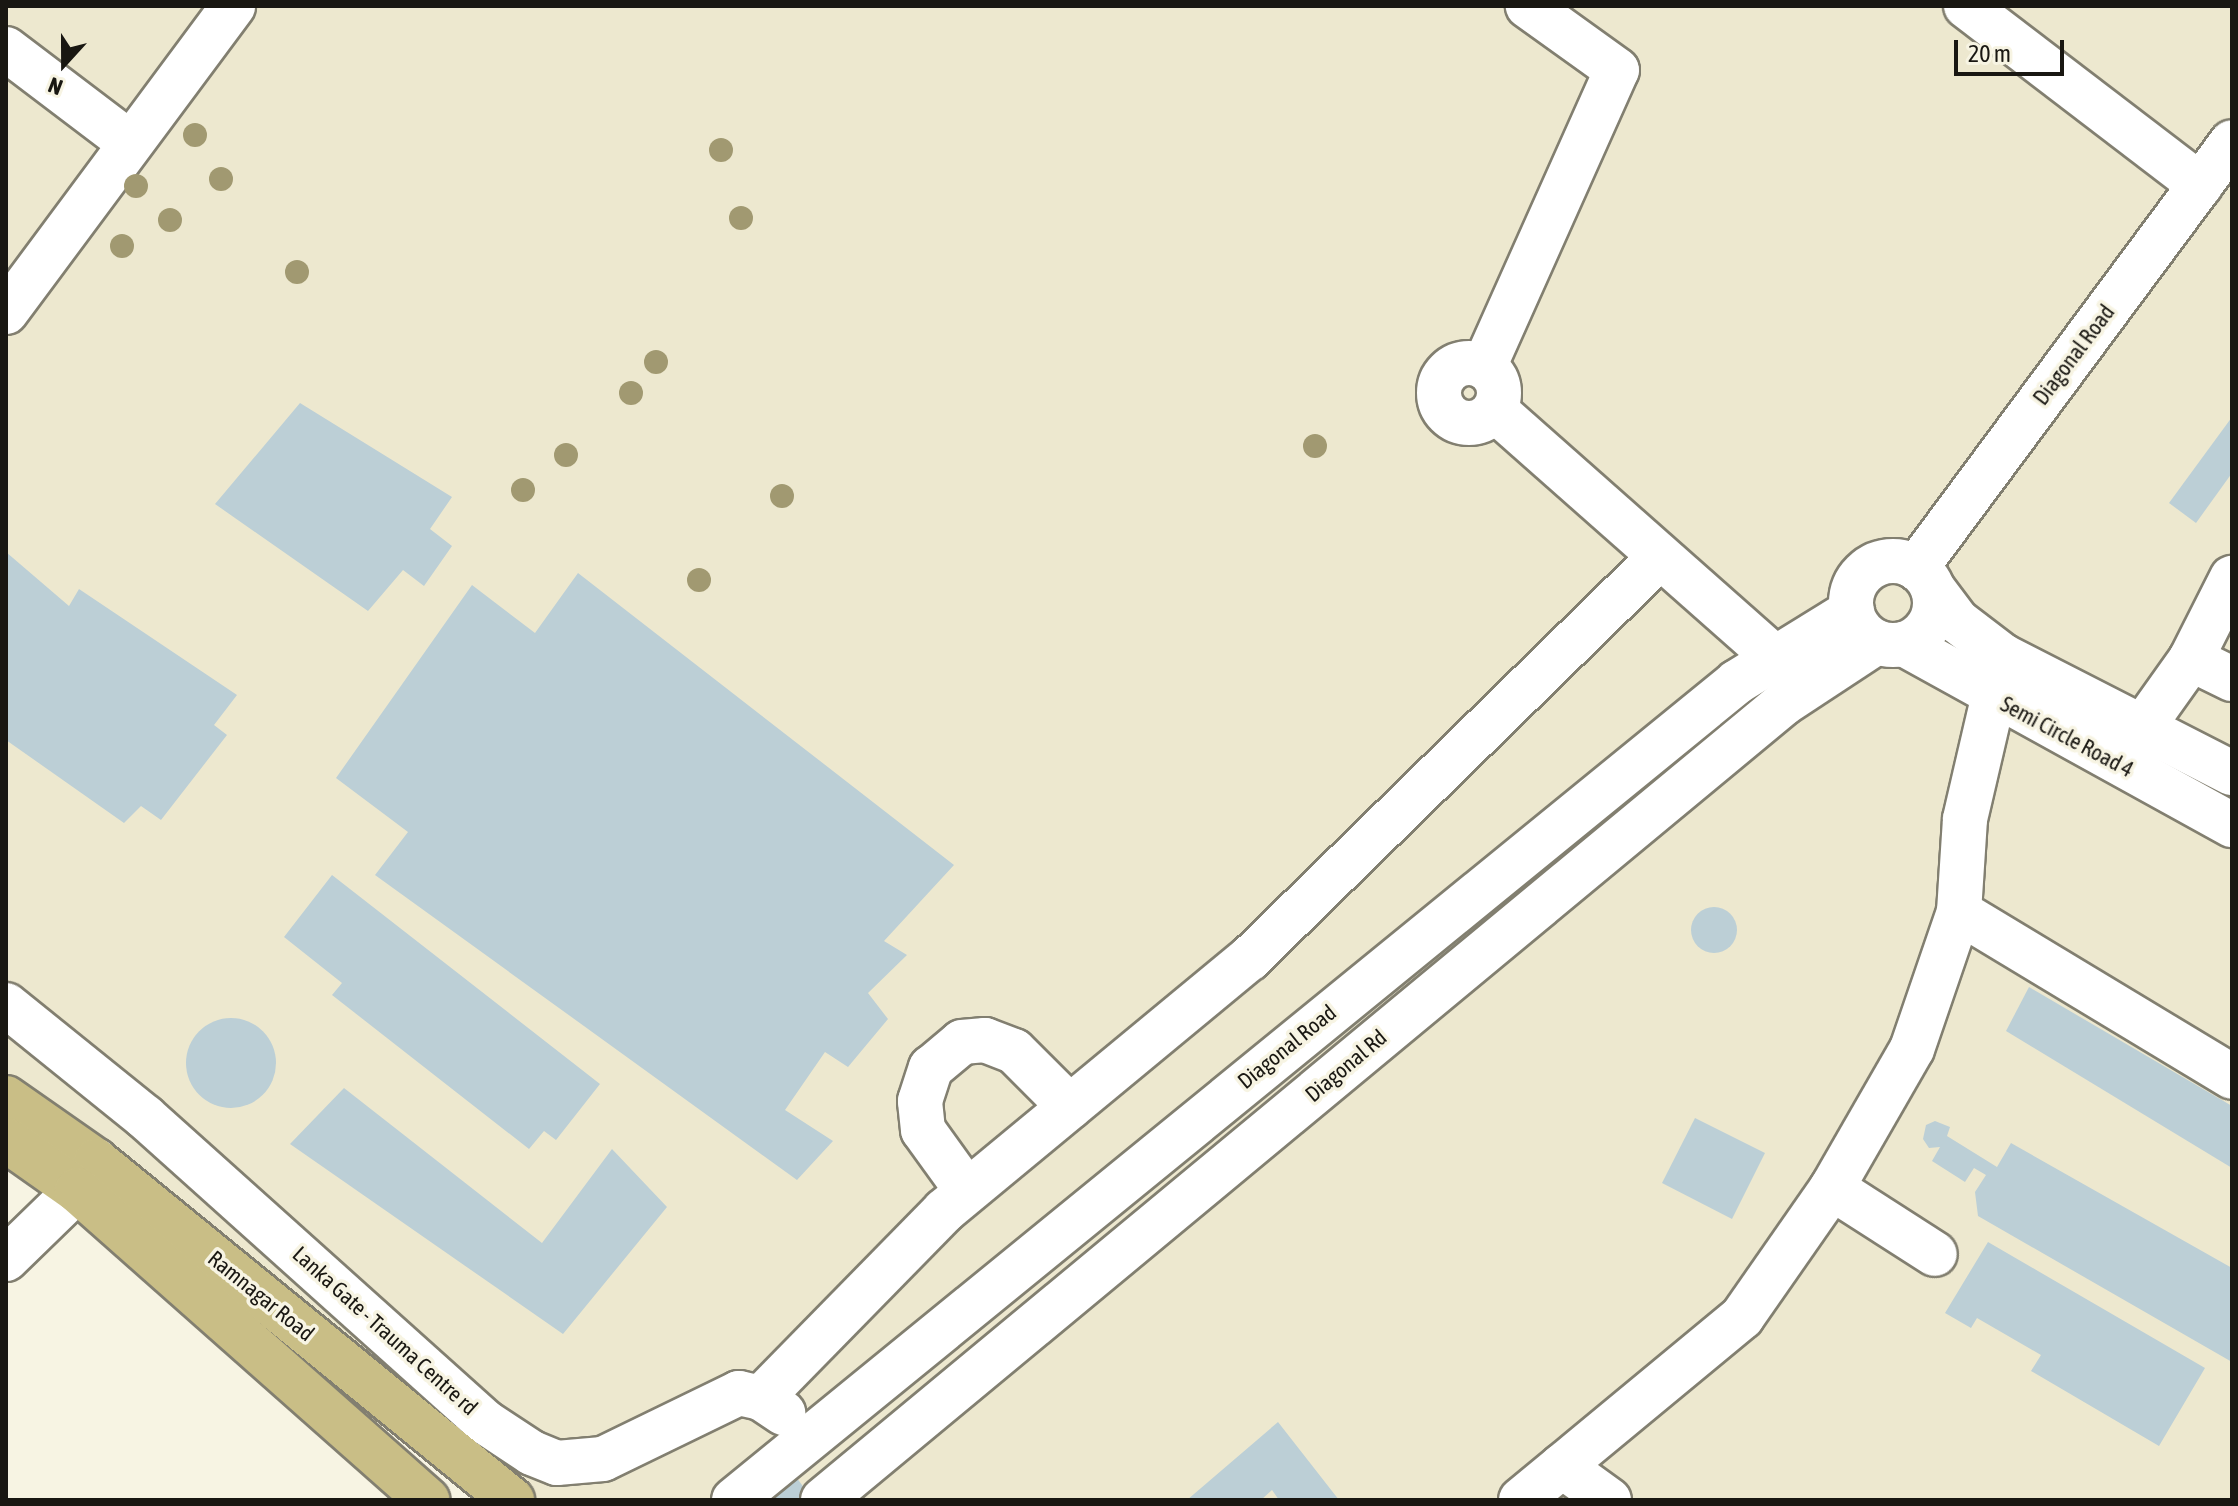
<!DOCTYPE html>
<style>
body{margin:0}
#map{position:relative;width:2238px;height:1506px;overflow:hidden;background:#f7f4e3;font-family:"Asap Condensed",sans-serif}
div>[style]{position:absolute}
[style*='--x']{left:calc(var(--x)*1px);top:calc(var(--y)*1px);width:calc(var(--w)*1px);rotate:calc(var(--a)*1deg)}
.built>*{inset:0;background:#ede8cf}
.building>*{inset:0;background:#bccfd6}
.round{border-radius:50%}
.roads{filter:drop-shadow(2px 0 #827f70) drop-shadow(-2px 0 #827f70) drop-shadow(0 2px #827f70) drop-shadow(0 -2px #827f70)}
.minor>*{height:44px;margin:-22px;padding:0 22px;transform-origin:22px;border-radius:22px;background:#fff}
.minor>.ring{margin:-22px;padding:0;box-sizing:content-box;background:none;border:44px solid #fff;border-radius:50%}
.major>*{height:44px;margin:-22px;padding:0 22px;transform-origin:22px;border-radius:22px;background:#c9be86}
.trees>*{width:24px;height:24px;margin:-12px;border-radius:50%;background:#a19971}
span{translate:-50% -50%;white-space:nowrap;text-align:center;line-height:1.15;-webkit-text-stroke:7px #f7f4e3;paint-order:stroke}
.street-label{font-size:22px;color:#191712}
.frame{position:absolute;inset:0;border:8px solid #191712;pointer-events:none}
.north{position:absolute;left:24px;top:24px;width:80px;height:80px;-webkit-text-stroke:6px #f7f4e3;paint-order:stroke;rotate:201deg;font-size:22px;font-weight:700;line-height:32px;text-align:center;color:#191712}
.north::after{content:'';display:block;margin:auto;width:28px;height:36px;background:#191712;clip-path:polygon(50% 0,100% 100%,50% 72%,0 100%)}
.scale{position:absolute;left:1954px;top:40px;width:110px;height:36px;box-sizing:border-box;border:4px solid #191712;border-top:0;padding-left:10px;font-size:24px;line-height:28px;white-space:nowrap;color:#191712;-webkit-text-stroke:6px #f7f4e3;paint-order:stroke}
</style>
<div id="map">
<div class="built">
<i style="clip-path:polygon(6px 6px,2232px 6px,2232px 1500px,507px 1500px,6px 1072px)"></i>
</div>
<div class="building">
<i style="clip-path:polygon(300px 403px,452px 497px,430px 529px,452px 546px,424px 586px,403px 570px,368px 611px,215px 504px)"></i>
<i style="clip-path:polygon(2232px 417px,2232px 473px,2196px 523px,2169px 503px)"></i>
<i style="clip-path:polygon(6px 552px,69px 606px,79px 589px,237px 695px,214px 725px,227px 735px,161px 820px,141px 806px,124px 823px,6px 740px)"></i>
<i style="clip-path:polygon(578px 573px,954px 865px,884px 941px,907px 955px,868px 993px,888px 1019px,848px 1067px,825px 1052px,785px 1110px,833px 1141px,797px 1180px,375px 875px,408px 832px,336px 778px,472px 585px,535px 633px)"></i>
<i style="clip-path:polygon(332px 875px,600px 1084px,556px 1140px,544px 1131px,529px 1149px,332px 995px,342px 983px,284px 937px)"></i>
<i class="round" style="left:1691px;top:907px;width:46px;height:46px"></i>
<i style="clip-path:polygon(2029px 987px,2232px 1106px,2232px 1168px,2006px 1031px)"></i>
<i class="round" style="left:186px;top:1018px;width:90px;height:90px"></i>
<i style="clip-path:polygon(344px 1088px,542px 1243px,612px 1149px,667px 1207px,563px 1334px,290px 1144px)"></i>
<i style="clip-path:polygon(1695px 1118px,1765px 1153px,1732px 1219px,1662px 1183px)"></i>
<i style="clip-path:polygon(1935px 1121px,1950px 1127px,1947px 1136px,1997px 1167px,2011px 1143px,2232px 1268px,2232px 1362px,1978px 1216px,1975px 1192px,1986px 1175px,1974px 1168px,1965px 1182px,1932px 1161px,1940px 1147px,1929px 1148px,1923px 1139px,1926px 1125px)"></i>
<i style="clip-path:polygon(1988px 1242px,2205px 1368px,2159px 1446px,2031px 1371px,2041px 1355px,1977px 1318px,1971px 1328px,1945px 1313px)"></i>
<i style="clip-path:polygon(1278px 1422px,1339px 1500px,1279px 1500px,1272px 1490px,1261px 1500px,1187px 1500px)"></i>
<i style="clip-path:polygon(769px 1440px,813px 1500px,765px 1500px,739px 1465px)"></i>
</div>
<div class="roads">
<div class="minor">
<i style="--x:1966;--y:6;--w:295;--a:37.4"></i>
<i style="--x:6;--y:49;--w:156;--a:37.2"></i>
<i style="--x:6;--y:312;--w:381;--a:-53.4"></i>
<i class="ring" style="left:1439px;top:363px;width:16px;height:16px"></i>
<i style="--x:1484;--y:367;--w:325;--a:-65.9"></i>
<i style="--x:1617;--y:70;--w:110;--a:-144.3"></i>
<i style="--x:1495;--y:410;--w:374;--a:41.5"></i>
<i class="ring" style="left:1851px;top:561px;width:40px;height:40px"></i>
<i style="--x:1916;--y:568;--w:530;--a:-53.43"></i>
<i style="--x:1933;--y:589;--w:40;--a:53"></i>
<i style="--x:1957;--y:621;--w:58;--a:37.3"></i>
<i style="--x:2003;--y:656;--w:257;--a:27.1"></i>
<i style="--x:1904;--y:644;--w:375;--a:28.9"></i>
<i style="--x:2191;--y:659;--w:91;--a:-63.2"></i>
<i style="--x:2142;--y:728;--w:85;--a:-54.6"></i>
<i style="--x:2191;--y:659;--w:46;--a:26"></i>
<i style="--x:1959;--y:912;--w:319;--a:31.1"></i>
<i style="--x:6;--y:1005;--w:179;--a:38.9"></i>
<i style="--x:145;--y:1117;--w:457;--a:41.9"></i>
<i style="--x:485;--y:1422;--w:56;--a:33.4"></i>
<i style="--x:532;--y:1453;--w:27;--a:22"></i>
<i style="--x:557;--y:1463;--w:46;--a:-5"></i>
<i style="--x:603;--y:1459;--w:151;--a:-25.9"></i>
<i style="--x:739;--y:1393;--w:23;--a:13"></i>
<i style="--x:761;--y:1398;--w:27;--a:34"></i>
<i style="--x:1832;--y:1188;--w:122;--a:32.7"></i>
<i style="--x:967;--y:1191;--w:75;--a:-125.8"></i>
<i style="--x:923;--y:1130;--w:29;--a:-96"></i>
<i style="--x:920;--y:1101;--w:35;--a:-72"></i>
<i style="--x:931;--y:1068;--w:40;--a:-40"></i>
<i style="--x:962;--y:1042;--w:23;--a:-5"></i>
<i style="--x:985;--y:1040;--w:31;--a:21"></i>
<i style="--x:1014;--y:1051;--w:79;--a:45"></i>
<i style="--x:6;--y:1259;--w:99;--a:-44.2"></i>
<i style="--x:77;--y:1190;--w:35;--a:-57"></i>
<i style="--x:761;--y:1398;--w:262;--a:-45.6"></i>
<i style="--x:944;--y:1211;--w:396;--a:-39.6"></i>
<i style="--x:1249;--y:959;--w:575;--a:-44.37"></i>
<i style="--x:1562;--y:1466;--w:58;--a:35.9"></i>
<i style="--x:734;--y:1500;--w:1294;--a:-39.2"></i>
<i style="--x:1737;--y:682;--w:135;--a:-31.7"></i>
<i style="--x:823;--y:1500;--w:1248;--a:-39.67"></i>
<i style="--x:1784;--y:703;--w:111;--a:-33.3"></i>
<i style="--x:1521;--y:1500;--w:287;--a:-39.6"></i>
<i style="--x:1742;--y:1317;--w:157;--a:-55.1"></i>
<i style="--x:1832;--y:1188;--w:160;--a:-60.1"></i>
<i style="--x:1912;--y:1049;--w:145;--a:-71.1"></i>
<i style="--x:1959;--y:912;--w:93;--a:-86.3"></i>
<i style="--x:1965;--y:819;--w:167;--a:-76.9"></i>
</div>
<div class="major">
<i style="--x:6;--y:1098;--w:110;--a:35"></i>
<i style="--x:96;--y:1161;--w:537;--a:39.18"></i>
<i style="--x:6;--y:1140;--w:87;--a:35.2"></i>
<i style="--x:77;--y:1190;--w:468;--a:41.5"></i>
</div>
</div>
<div class="trees">
<i style="left:195px;top:135px"></i>
<i style="left:721px;top:150px"></i>
<i style="left:221px;top:179px"></i>
<i style="left:136px;top:186px"></i>
<i style="left:741px;top:218px"></i>
<i style="left:170px;top:220px"></i>
<i style="left:122px;top:246px"></i>
<i style="left:297px;top:272px"></i>
<i style="left:656px;top:362px"></i>
<i style="left:631px;top:393px"></i>
<i style="left:1315px;top:446px"></i>
<i style="left:566px;top:455px"></i>
<i style="left:523px;top:490px"></i>
<i style="left:782px;top:496px"></i>
<i style="left:699px;top:580px"></i>
</div>
<div class="street-label">
<span style="left:2074px;top:355px;rotate:-53deg">Diagonal Road</span>
<span style="left:2067px;top:737px;rotate:28deg">Semi Circle Road 4</span>
<span style="left:1287px;top:1047px;rotate:-39deg">Diagonal Road</span>
<span style="left:1346px;top:1066px;rotate:-40deg">Diagonal Rd</span>
<span style="left:261px;top:1296px;rotate:39deg">Ramnagar Road</span>
<span style="left:385px;top:1331px;rotate:42deg">Lanka Gate - Trauma Centre rd</span>
</div>
<div class="frame"></div>
<div class="north">N</div>
<div class="scale">20 m</div>
</div>
